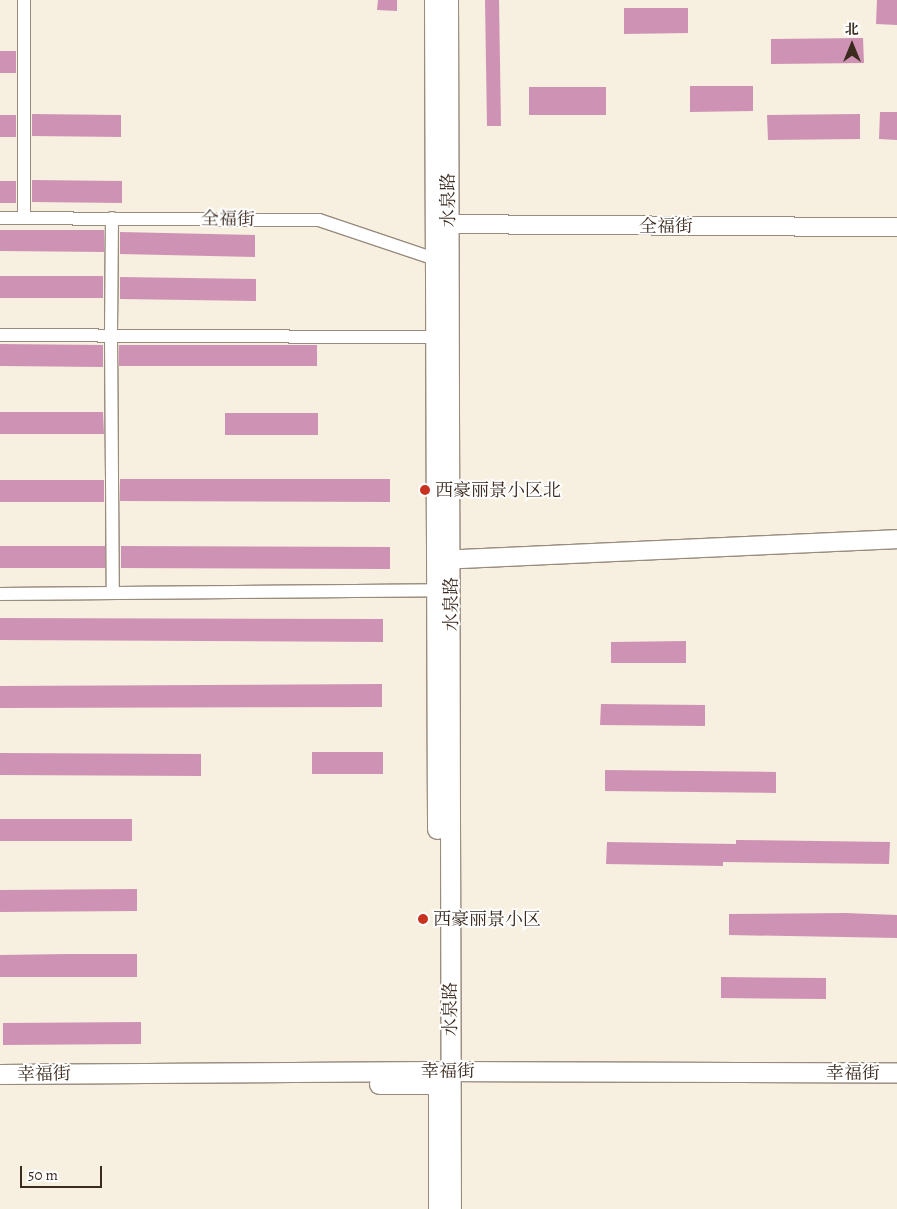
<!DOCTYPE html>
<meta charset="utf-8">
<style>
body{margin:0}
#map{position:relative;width:897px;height:1209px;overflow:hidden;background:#f7efdf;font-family:Alegreya,"Noto Serif SC",serif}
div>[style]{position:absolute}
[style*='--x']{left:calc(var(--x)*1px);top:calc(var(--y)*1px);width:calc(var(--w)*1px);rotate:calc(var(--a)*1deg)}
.building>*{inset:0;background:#ce93b4}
.roads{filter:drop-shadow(1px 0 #998c7e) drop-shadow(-1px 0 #998c7e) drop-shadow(0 1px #998c7e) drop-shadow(0 -1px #998c7e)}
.street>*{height:12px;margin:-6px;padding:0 6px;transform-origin:6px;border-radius:6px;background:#fff}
.secondary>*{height:18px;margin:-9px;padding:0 9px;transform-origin:9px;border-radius:9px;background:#fff}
.primary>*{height:19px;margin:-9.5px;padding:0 9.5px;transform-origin:9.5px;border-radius:9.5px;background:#fff}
.dots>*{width:14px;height:14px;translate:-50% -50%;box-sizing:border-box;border:2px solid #fff;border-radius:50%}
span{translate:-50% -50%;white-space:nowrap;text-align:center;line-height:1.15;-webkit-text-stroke:4px #fff;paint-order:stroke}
.street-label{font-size:18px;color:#3b2a1e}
.poi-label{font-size:18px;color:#3b2a1e}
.left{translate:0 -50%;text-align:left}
.north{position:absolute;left:827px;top:20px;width:50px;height:50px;-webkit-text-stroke:4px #fff;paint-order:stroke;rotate:0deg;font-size:14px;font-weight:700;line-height:20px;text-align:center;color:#3b2a1e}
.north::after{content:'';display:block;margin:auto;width:18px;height:22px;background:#3b2a1e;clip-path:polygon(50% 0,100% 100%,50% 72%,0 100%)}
.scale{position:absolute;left:20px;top:1166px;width:82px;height:22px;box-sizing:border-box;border:2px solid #3b2a1e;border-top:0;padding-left:6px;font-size:15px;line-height:18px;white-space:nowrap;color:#3b2a1e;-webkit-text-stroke:4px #fff;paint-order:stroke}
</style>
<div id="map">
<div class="building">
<i style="clip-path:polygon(378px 0,397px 0,397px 11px,377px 10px)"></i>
<i style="clip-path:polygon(485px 0,499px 0,501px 126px,487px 126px)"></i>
<i style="clip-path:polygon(877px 0,897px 0,897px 25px,876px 24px)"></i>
<i style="clip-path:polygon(624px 8px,688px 8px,688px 33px,624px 34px)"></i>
<i style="clip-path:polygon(863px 38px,864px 63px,771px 64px,771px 39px)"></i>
<i style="clip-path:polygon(0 51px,16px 51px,16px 73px,0 73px)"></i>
<i style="clip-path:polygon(690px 86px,753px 86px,753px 111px,690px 112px)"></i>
<i style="clip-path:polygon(529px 87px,606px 87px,606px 115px,529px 115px)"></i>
<i style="clip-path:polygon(880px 112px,897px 112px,897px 140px,879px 139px)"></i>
<i style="clip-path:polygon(32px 114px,121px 115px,121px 137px,32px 136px)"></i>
<i style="clip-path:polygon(860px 114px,860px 139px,768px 140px,767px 115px)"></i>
<i style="clip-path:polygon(0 115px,16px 115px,16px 137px,0 137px)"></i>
<i style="clip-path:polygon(32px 180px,122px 181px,122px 203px,32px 202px)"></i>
<i style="clip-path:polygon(0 181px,16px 181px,16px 203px,0 203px)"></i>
<i style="clip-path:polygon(0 230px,104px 230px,104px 252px,0 251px)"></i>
<i style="clip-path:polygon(120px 232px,255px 235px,255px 257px,120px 254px)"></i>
<i style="clip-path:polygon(0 276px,103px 276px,103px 298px,0 298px)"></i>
<i style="clip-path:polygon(120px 277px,256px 279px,256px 301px,120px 299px)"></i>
<i style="clip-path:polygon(0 344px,103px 345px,103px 367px,0 366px)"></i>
<i style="clip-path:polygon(119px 345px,317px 345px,317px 366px,119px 366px)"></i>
<i style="clip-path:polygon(0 412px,103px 412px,104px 434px,0 434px)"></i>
<i style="clip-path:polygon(225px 413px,318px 413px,318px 435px,225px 435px)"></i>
<i style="clip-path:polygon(120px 479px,390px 479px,390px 502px,120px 501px)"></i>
<i style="clip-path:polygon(0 480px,104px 480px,104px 502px,0 502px)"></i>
<i style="clip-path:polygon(0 546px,105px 546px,105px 568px,0 568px)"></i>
<i style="clip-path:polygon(121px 546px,390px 547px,390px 569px,121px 568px)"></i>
<i style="clip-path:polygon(0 618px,383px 619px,383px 642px,0 640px)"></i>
<i style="clip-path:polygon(686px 641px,686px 663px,611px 663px,611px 642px)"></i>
<i style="clip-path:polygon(382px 684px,382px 707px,0 708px,0 686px)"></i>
<i style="clip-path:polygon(601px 704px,705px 705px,705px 726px,600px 725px)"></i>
<i style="clip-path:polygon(312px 752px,383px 752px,383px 774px,312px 774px)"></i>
<i style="clip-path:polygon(0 753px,201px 754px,201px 776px,0 775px)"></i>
<i style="clip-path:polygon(605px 770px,776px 772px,776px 793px,605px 791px)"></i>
<i style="clip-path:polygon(0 819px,132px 819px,132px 841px,0 841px)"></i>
<i style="clip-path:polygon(736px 840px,890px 842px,889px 864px,723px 862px,723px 866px,606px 864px,607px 842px,736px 844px)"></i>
<i style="clip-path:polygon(137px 889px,137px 911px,0 912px,0 890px)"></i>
<i style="clip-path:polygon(845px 913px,897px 915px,897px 938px,729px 935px,729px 914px)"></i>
<i style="clip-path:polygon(67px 954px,137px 954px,137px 977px,0 977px,0 955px)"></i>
<i style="clip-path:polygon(721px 977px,826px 978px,826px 999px,721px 998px)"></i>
<i style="clip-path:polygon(141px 1022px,141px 1044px,3px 1045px,3px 1023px)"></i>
</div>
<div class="roads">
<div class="street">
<i style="--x:24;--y:0;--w:218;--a:90"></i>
<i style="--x:0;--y:218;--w:319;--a:0.4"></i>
<i style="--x:319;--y:220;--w:122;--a:18.6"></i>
<i style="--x:435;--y:259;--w:6;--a:0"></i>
<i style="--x:112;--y:218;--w:117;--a:90.5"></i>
<i style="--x:111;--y:335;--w:258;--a:89.6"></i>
<i style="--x:0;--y:335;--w:435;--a:0.3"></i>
<i style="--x:0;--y:594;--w:436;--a:-0.5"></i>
</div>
<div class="secondary">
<i style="--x:435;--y:224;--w:462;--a:0.4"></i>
<i style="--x:437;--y:560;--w:460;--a:-2.6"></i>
</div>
<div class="primary">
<i style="--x:434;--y:0;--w:829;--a:89.79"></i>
<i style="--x:448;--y:0;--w:1209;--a:89.86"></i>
<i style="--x:0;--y:1074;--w:438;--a:-0.4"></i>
<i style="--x:438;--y:1071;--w:459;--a:0.2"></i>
<i style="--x:379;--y:1084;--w:70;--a:0"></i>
<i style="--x:438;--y:1084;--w:125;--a:90"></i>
</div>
</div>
<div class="dots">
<i style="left:425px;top:490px;background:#c8321e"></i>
<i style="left:423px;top:919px;background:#c8321e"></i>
</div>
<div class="street-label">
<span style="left:448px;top:200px;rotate:-90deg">水泉路</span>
<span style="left:228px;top:219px;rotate:1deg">全福街</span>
<span style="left:666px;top:226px">全福街</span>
<span style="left:451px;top:604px;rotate:-90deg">水泉路</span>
<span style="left:450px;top:1009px;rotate:-90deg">水泉路</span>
<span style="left:448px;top:1071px">幸福街</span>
<span style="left:853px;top:1073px">幸福街</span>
<span style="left:44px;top:1074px;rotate:-1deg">幸福街</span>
</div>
<div class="poi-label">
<span class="left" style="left:435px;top:490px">西豪丽景小区北</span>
<span class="left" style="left:433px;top:919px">西豪丽景小区</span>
</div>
<div class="north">北</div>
<div class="scale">50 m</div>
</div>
